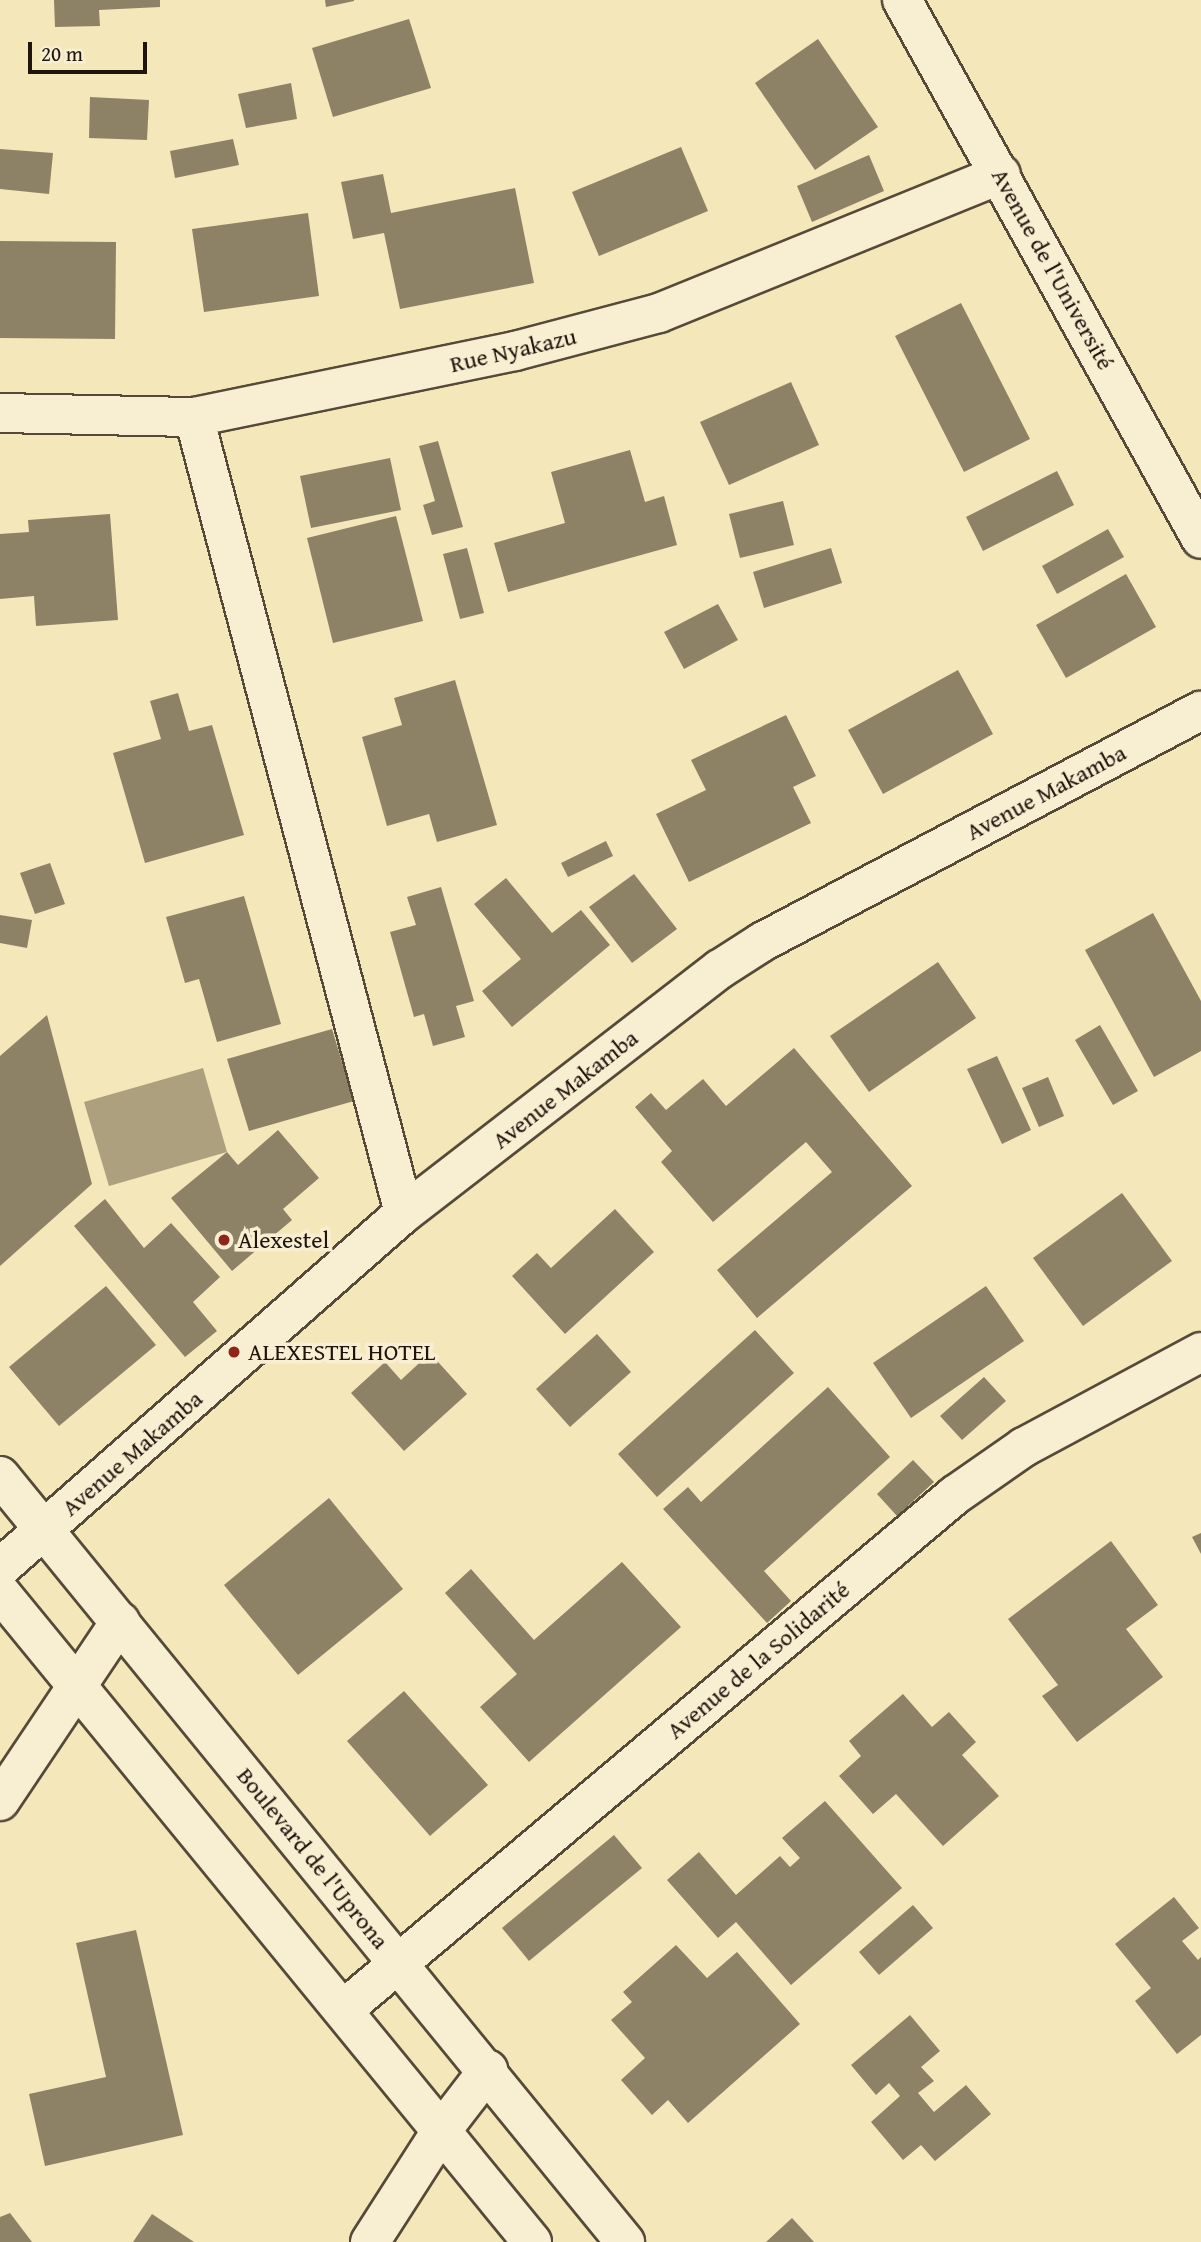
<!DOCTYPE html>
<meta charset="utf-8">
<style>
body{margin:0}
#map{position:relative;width:1201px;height:2242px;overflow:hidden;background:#f4e7b9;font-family:"Gentium Book Plus",serif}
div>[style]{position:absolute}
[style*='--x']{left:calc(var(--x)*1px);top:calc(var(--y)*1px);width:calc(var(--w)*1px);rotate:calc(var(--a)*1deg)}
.water>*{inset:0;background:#aca07f}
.building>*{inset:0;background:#8e8266}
.roads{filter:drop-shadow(2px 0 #554a38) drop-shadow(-2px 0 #554a38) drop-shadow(0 2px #554a38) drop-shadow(0 -2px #554a38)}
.minor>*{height:38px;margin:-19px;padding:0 19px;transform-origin:19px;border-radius:19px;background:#f8efd2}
.tertiary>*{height:38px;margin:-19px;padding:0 19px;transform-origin:19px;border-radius:19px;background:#f8efd2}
.dots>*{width:19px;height:19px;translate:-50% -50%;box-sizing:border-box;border:4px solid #f8efd2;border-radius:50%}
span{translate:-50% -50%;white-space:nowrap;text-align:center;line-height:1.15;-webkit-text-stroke:7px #f8efd2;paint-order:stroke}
.street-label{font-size:24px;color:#20150d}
.poi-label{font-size:24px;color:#20150d}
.left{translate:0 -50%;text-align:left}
.scale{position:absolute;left:28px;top:42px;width:119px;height:32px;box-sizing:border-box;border:4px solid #20150d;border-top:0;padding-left:9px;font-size:21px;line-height:24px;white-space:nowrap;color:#20150d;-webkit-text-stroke:5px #f8efd2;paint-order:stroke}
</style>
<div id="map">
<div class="water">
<i style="clip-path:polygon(203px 1068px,227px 1152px,109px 1186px,84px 1102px)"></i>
</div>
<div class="building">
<i style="clip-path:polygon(54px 0,160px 0,160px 7px,99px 10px,100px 26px,55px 27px)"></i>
<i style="clip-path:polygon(325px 0,354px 0,354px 1px,326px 7px)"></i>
<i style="clip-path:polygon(409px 19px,431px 88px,333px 117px,312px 48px)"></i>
<i style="clip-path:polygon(818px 39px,878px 127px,815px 170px,755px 83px)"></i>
<i style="clip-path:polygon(291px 83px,297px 119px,246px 128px,238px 94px)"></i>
<i style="clip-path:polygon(90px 97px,149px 100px,147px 140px,89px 138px)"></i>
<i style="clip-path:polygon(233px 139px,239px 165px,175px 178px,170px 151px)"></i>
<i style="clip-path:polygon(681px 147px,708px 211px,599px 256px,572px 192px)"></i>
<i style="clip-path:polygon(0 149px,53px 153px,49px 194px,0 189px)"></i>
<i style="clip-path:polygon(869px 155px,884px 191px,812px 222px,797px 186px)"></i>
<i style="clip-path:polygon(383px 174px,391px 213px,515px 188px,534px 283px,400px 309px,384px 233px,353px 239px,341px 182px)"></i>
<i style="clip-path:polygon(308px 213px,319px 296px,204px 312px,192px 229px)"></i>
<i style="clip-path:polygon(0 241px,116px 242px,115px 339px,0 338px)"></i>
<i style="clip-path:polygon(961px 303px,1030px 439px,964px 472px,895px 336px)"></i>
<i style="clip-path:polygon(791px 382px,819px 445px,729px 485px,700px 422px)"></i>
<i style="clip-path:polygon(438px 441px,463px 527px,432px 535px,423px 505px,435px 501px,419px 446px)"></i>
<i style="clip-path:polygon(630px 450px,645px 502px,664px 496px,677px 545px,508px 592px,494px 543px,565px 523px,551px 472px)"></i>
<i style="clip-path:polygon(390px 458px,401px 510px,311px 528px,300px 476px)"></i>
<i style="clip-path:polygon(1057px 471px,1074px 505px,983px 551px,966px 517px)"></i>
<i style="clip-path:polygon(783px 501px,794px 545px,740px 558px,729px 514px)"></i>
<i style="clip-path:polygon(110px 514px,118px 620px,36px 626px,34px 596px,0 599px,0 534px,29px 532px,28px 520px)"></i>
<i style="clip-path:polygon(396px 516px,423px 621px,333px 643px,307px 538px)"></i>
<i style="clip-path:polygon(1108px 529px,1124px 557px,1057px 594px,1042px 566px)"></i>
<i style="clip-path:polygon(467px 548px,484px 613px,460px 619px,443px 554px)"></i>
<i style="clip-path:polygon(831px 548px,842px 583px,764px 608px,753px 572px)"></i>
<i style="clip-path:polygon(1126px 574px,1156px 627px,1066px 678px,1036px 625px)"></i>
<i style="clip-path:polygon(718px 604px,738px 640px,684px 669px,664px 632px)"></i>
<i style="clip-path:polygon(958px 670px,993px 734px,883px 794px,848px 730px)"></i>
<i style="clip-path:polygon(455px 680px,497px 825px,437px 842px,429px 814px,387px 826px,362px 737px,402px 725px,394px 698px)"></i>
<i style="clip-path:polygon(178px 693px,189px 731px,212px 725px,244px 835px,145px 863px,113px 753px,161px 739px,150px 701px)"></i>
<i style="clip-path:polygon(786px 715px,816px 776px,793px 787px,811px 823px,689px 882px,656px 814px,706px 790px,691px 760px)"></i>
<i style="clip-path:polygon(606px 841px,613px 856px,568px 877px,561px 863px)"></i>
<i style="clip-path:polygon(50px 863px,65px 904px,35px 914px,20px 873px)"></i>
<i style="clip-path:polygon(634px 874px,677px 929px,632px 963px,589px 907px)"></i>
<i style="clip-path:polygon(506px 878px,552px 933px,581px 910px,610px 945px,512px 1027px,482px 991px,521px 959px,474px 904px)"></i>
<i style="clip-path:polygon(441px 887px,474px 1001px,456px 1006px,465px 1037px,433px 1046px,424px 1014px,414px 1017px,390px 932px,416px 925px,407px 897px)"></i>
<i style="clip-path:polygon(244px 896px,281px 1024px,217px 1042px,199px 979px,185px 983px,166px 917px)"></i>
<i style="clip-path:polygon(1153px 913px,1201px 1001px,1201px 1051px,1154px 1077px,1085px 950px)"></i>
<i style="clip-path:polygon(0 915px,32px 920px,27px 948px,0 943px)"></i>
<i style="clip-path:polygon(938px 962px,976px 1018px,869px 1092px,830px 1036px)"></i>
<i style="clip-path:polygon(47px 1015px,92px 1184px,0 1266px,0 1056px)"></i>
<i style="clip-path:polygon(1100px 1025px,1138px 1091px,1113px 1105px,1075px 1040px)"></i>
<i style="clip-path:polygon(332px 1029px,354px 1101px,249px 1131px,227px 1059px)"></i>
<i style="clip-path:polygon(794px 1048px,912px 1186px,757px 1318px,717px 1270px,832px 1172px,806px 1142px,713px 1222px,661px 1162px,672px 1151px,635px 1107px,651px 1093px,666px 1110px,703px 1079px,726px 1106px)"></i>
<i style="clip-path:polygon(997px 1056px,1031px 1130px,1002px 1144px,967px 1069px)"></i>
<i style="clip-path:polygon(1048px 1077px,1064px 1116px,1039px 1127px,1022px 1088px)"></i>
<i style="clip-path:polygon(278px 1130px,319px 1178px,283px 1209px,292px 1220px,232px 1271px,171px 1198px,227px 1152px,238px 1165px)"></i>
<i style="clip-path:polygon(1122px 1193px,1172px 1261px,1083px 1326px,1033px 1258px)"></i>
<i style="clip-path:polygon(105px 1199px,144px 1248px,171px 1223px,220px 1277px,193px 1302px,217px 1331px,185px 1357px,74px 1226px)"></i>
<i style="clip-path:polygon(615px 1209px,654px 1252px,565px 1334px,512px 1276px,537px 1253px,551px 1268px)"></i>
<i style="clip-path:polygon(106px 1286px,156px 1345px,59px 1426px,9px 1367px)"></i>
<i style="clip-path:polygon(986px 1286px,1024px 1341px,911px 1418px,873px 1363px)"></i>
<i style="clip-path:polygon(755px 1330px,794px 1373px,657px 1497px,618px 1454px)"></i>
<i style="clip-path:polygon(597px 1334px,631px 1372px,570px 1427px,536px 1389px)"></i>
<i style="clip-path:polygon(430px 1353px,467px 1394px,404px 1451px,351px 1393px,385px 1362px,401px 1380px)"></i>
<i style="clip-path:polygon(984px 1377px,1006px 1401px,962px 1440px,940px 1416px)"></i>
<i style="clip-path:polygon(828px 1387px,890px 1457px,764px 1571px,791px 1601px,767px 1623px,663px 1509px,688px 1487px,701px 1502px)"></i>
<i style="clip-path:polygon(913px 1460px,934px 1482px,897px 1516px,877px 1494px)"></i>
<i style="clip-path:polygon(329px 1498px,403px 1589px,298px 1675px,224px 1585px)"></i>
<i style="clip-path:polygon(1201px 1533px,1201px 1554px,1192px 1537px)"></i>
<i style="clip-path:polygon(1111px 1541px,1158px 1605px,1126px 1629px,1163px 1677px,1077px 1742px,1042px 1696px,1058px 1685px,1008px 1619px)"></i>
<i style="clip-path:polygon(622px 1562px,681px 1627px,529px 1762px,480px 1707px,517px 1674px,445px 1593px,471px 1569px,534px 1640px)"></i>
<i style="clip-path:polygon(404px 1691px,488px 1785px,430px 1836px,347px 1741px)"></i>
<i style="clip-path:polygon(903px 1694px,932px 1727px,949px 1712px,976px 1742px,962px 1755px,999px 1796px,943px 1846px,896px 1794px,873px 1814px,839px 1776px,861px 1756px,849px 1741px)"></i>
<i style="clip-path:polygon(825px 1801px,902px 1888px,791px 1985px,736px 1922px,718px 1938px,667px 1880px,699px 1852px,736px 1895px,780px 1856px,790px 1867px,800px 1858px,782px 1838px)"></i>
<i style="clip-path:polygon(614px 1835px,642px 1868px,529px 1961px,502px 1928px)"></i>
<i style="clip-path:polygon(1174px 1897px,1199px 1928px,1182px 1941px,1198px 1960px,1201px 1957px,1201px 2035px,1177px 2054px,1135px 2001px,1151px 1988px,1115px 1944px)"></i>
<i style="clip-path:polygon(913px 1905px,933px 1928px,879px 1975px,859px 1952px)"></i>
<i style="clip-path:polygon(136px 1930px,183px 2135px,45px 2166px,29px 2094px,106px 2077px,76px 1943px)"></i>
<i style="clip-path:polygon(676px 1945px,707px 1978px,737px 1952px,800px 2024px,688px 2123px,668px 2100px,652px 2115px,621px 2080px,645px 2058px,611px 2020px,632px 2002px,623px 1992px)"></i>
<i style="clip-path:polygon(910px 2015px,940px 2051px,921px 2067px,934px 2081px,918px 2093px,934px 2112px,966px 2085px,991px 2114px,935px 2161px,921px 2145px,903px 2160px,871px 2122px,900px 2096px,889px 2083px,876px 2095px,851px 2065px)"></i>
<i style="clip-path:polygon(10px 2213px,32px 2242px,0 2242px,0 2217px)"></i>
<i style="clip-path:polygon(152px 2214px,194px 2242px,133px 2242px)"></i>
<i style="clip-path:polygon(792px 2218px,814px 2242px,766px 2242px)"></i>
</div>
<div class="roads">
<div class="minor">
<i style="--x:0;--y:413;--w:194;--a:1.2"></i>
<i style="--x:194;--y:417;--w:328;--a:-11.6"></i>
<i style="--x:515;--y:351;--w:149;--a:-14.8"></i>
<i style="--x:659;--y:313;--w:369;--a:-22.1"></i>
<i style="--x:194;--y:417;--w:823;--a:75.22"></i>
<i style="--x:0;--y:1568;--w:538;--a:-41.31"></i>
<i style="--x:404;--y:1213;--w:399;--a:-37.7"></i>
<i style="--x:720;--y:969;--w:50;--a:-32.7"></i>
<i style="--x:762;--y:942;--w:496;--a:-27.8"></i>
<i style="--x:0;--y:1801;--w:216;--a:-56.2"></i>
<i style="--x:343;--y:2010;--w:800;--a:-40.08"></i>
<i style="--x:955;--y:1495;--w:84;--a:-34.8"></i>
<i style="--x:1024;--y:1447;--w:201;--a:-28.2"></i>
<i style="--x:370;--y:2242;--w:133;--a:-57.3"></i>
<i style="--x:442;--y:2130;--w:76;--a:-52.5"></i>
</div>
<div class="tertiary">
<i style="--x:902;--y:0;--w:616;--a:60.98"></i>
<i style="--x:0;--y:1476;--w:989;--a:50.79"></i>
<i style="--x:0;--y:1592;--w:840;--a:50.7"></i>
</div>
</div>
<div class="dots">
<i style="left:224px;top:1240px;background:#8f2418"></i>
<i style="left:234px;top:1352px;background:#8f2418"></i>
</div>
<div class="street-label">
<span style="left:1053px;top:269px;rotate:61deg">Avenue de l'Université</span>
<span style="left:513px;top:350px;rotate:-13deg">Rue Nyakazu</span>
<span style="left:1046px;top:792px;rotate:-28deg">Avenue Makamba</span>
<span style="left:565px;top:1089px;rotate:-38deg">Avenue Makamba</span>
<span style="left:132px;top:1453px;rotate:-41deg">Avenue Makamba</span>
<span style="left:758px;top:1660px;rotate:-40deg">Avenue de la Solidarité</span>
<span style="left:313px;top:1858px;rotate:51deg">Boulevard de l'Uprona</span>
</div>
<div class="poi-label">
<span class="left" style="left:238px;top:1240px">Alexestel</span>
<span class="left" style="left:248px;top:1352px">ALEXESTEL HOTEL</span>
</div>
<div class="scale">20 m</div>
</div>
